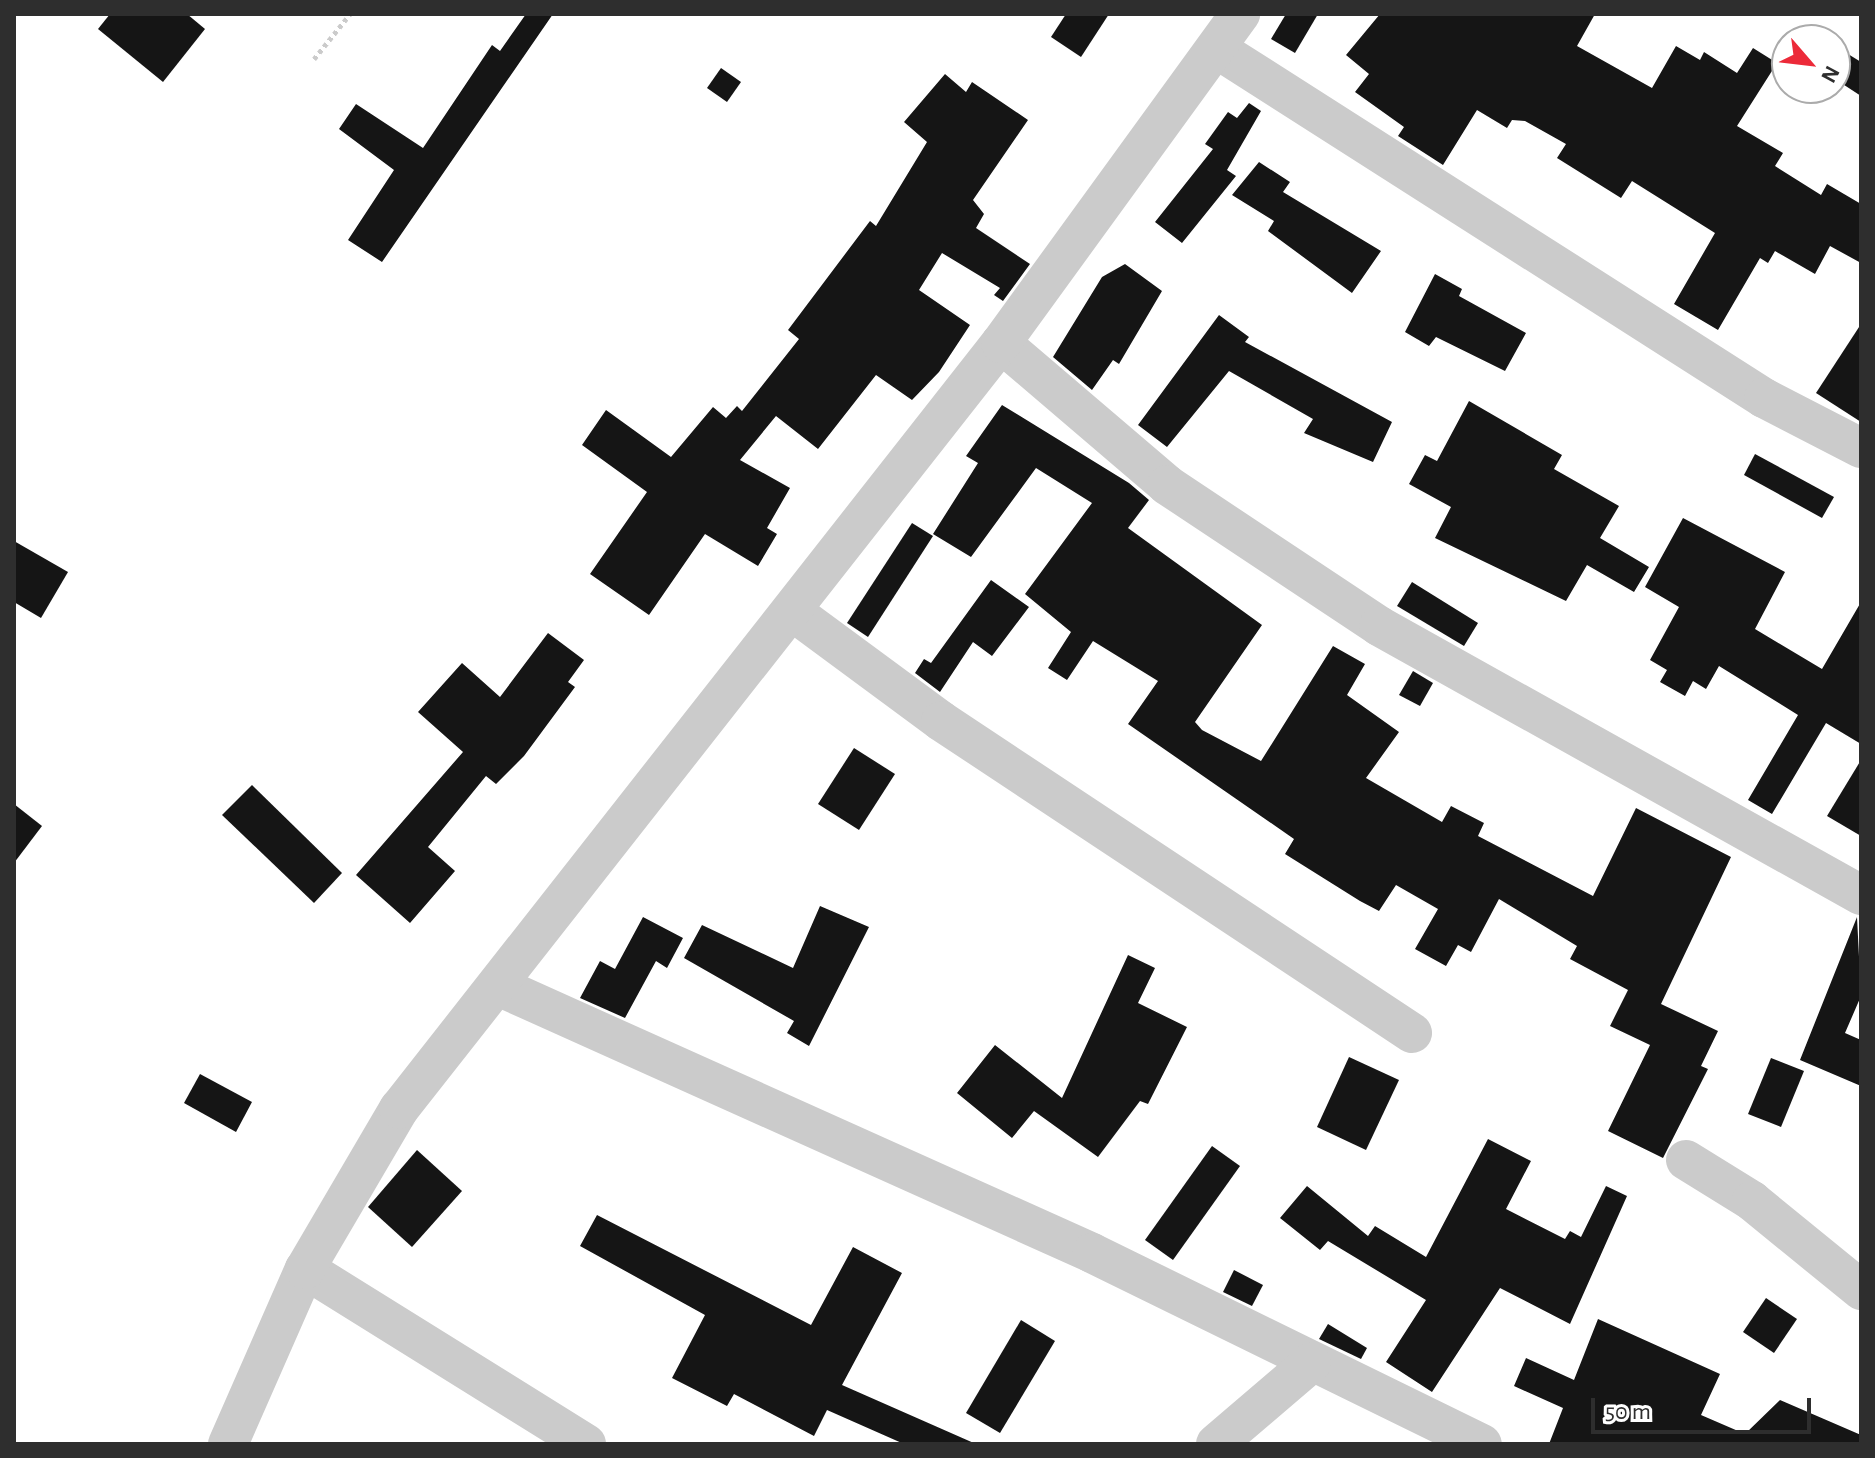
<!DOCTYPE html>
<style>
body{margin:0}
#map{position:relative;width:1875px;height:1458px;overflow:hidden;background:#fff;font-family:"Alegreya Sans",sans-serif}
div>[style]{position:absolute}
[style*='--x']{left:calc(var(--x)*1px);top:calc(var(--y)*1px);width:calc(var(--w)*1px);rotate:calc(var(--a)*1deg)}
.building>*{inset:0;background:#151515}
.path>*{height:5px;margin-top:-2.5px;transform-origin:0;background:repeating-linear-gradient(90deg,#cbcbcb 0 4px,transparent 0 8px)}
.minor>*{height:40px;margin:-20px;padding:0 20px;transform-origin:20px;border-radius:20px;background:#cbcbcb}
span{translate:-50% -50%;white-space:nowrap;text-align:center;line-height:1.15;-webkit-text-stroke:8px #fff;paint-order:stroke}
.frame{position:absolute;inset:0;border:16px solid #2e2e2e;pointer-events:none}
.north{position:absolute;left:1771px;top:24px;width:80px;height:80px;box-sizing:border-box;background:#fff;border:2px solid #ababab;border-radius:50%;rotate:118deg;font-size:22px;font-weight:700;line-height:32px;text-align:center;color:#2e2e2e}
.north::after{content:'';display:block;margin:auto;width:28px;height:36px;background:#ec2a39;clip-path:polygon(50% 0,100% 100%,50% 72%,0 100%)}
.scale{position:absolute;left:1591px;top:1398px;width:220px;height:36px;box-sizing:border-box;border:4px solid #2e2e2e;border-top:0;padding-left:10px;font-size:24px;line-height:28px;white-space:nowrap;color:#2e2e2e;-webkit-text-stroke:6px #fff;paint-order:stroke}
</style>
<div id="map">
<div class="building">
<i style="clip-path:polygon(110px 14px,187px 14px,205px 29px,163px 82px,98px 29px)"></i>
<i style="clip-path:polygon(526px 14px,553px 14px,382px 262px,348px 240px,394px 170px,339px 129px,356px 104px,423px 148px,492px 45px,500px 51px)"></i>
<i style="clip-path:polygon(1066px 14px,1109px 14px,1081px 57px,1051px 37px)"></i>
<i style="clip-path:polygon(1286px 14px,1318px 14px,1295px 53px,1271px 39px)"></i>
<i style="clip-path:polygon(1380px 14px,1595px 14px,1577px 46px,1652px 88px,1676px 46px,1700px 60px,1704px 52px,1737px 73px,1753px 48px,1777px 63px,1737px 126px,1783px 153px,1775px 166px,1821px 195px,1827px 184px,1861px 204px,1861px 263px,1830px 246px,1815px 274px,1775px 251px,1768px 263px,1760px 258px,1718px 330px,1674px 304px,1715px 233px,1632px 181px,1621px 198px,1557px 158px,1566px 144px,1525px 121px,1512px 120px,1507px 128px,1477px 110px,1443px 165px,1398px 136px,1404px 127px,1355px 92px,1369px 74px,1346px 55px)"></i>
<i style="clip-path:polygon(1835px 46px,1861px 62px,1861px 96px,1835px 79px)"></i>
<i style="clip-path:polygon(721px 68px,741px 82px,727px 102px,707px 88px)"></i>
<i style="clip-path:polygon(945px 74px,966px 92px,972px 82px,1028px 120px,973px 200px,984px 214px,976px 228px,1030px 264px,1003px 301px,994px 295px,1000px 288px,942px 253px,919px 290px,970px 325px,939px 372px,912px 400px,876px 375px,818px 449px,776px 416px,740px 460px,790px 488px,767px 528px,777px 534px,758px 566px,705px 534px,649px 615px,590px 574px,647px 492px,582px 445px,606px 410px,671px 457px,713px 407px,726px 418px,737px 406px,742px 411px,799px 339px,788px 330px,870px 221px,876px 226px,927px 142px,904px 122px)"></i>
<i style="clip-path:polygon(1249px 103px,1261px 111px,1227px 170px,1236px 176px,1182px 243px,1155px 222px,1213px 149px,1205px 144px,1228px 112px,1237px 118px)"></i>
<i style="clip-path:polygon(1259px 162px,1290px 182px,1283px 192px,1381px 251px,1352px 293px,1268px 231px,1274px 221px,1232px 195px)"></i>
<i style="clip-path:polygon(1125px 264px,1162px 291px,1119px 364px,1113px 360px,1092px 390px,1053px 357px,1102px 277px)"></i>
<i style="clip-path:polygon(1435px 274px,1462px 289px,1459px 296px,1526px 333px,1505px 371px,1436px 337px,1429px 346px,1405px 332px)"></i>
<i style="clip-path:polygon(1219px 315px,1249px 337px,1245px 342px,1392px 422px,1373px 462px,1304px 433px,1313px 419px,1229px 371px,1167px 447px,1138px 425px)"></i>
<i style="clip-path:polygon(1861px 324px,1861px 422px,1816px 393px)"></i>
<i style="clip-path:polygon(1469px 401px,1562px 455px,1554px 469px,1619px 506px,1600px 538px,1649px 567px,1634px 592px,1587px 565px,1566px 601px,1435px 538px,1451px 507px,1409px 484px,1425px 455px,1437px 461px)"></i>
<i style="clip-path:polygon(1002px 405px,1129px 483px,1149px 500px,1128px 528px,1262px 625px,1195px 722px,1202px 730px,1261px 761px,1333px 646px,1365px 664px,1347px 695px,1399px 732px,1366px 778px,1442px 822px,1451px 806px,1484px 823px,1478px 836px,1593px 896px,1636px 808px,1731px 857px,1661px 1004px,1718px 1031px,1701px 1066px,1708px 1069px,1663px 1158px,1608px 1131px,1650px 1045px,1610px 1026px,1628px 990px,1570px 959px,1577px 946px,1499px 899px,1471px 952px,1458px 945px,1446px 966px,1415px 949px,1438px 909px,1396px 885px,1379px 911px,1360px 901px,1285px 854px,1294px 839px,1128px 724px,1158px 681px,1093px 641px,1067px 680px,1048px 668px,1071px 632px,1025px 594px,1092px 503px,1036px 468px,971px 557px,933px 534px,978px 463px,966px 456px)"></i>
<i style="clip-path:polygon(1755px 454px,1834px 497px,1822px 518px,1744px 475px)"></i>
<i style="clip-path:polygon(1683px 518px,1785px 572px,1755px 629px,1822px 669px,1861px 602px,1861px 744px,1826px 723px,1772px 814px,1748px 800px,1798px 715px,1719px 666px,1706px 689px,1693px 681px,1685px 696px,1660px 682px,1667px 670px,1650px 660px,1679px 607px,1645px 587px)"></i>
<i style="clip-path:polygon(912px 523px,933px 536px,868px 637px,847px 623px)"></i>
<i style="clip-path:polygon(14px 541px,68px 572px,41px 618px,14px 602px)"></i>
<i style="clip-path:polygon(991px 580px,1029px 607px,992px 656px,973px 642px,940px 692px,915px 673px,924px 659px,931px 663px)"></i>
<i style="clip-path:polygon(1412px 582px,1478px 623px,1464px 646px,1397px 606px)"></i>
<i style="clip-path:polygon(548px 633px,584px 660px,568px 682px,575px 687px,524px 756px,496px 784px,486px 776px,428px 847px,455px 871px,410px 923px,356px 875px,463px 752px,418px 712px,462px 663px,500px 697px)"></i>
<i style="clip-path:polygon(1413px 671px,1433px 683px,1420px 706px,1399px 695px)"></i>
<i style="clip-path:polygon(854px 748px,895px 774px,859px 830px,818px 804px)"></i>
<i style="clip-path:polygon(1861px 760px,1861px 836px,1827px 816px)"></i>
<i style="clip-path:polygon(252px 785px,342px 873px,314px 903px,222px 815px)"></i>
<i style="clip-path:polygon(14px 804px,42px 826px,14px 863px)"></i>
<i style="clip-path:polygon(820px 906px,869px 927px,809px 1046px,787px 1033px,794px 1021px,684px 958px,702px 925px,793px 968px)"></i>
<i style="clip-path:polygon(643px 917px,683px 938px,667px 968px,656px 961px,625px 1018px,580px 998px,600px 961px,615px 969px)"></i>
<i style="clip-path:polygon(1857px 917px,1861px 996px,1845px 1033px,1861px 1040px,1861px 1086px,1800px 1060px)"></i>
<i style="clip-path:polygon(1128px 955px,1155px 968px,1138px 1003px,1187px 1027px,1148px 1104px,1140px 1101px,1098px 1157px,1034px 1111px,1012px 1138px,957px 1093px,995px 1045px,1062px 1098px)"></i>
<i style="clip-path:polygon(1349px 1057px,1399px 1080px,1366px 1150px,1317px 1127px)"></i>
<i style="clip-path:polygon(1771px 1058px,1804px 1071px,1781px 1127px,1748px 1114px)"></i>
<i style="clip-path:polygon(200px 1074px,252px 1102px,236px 1132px,184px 1103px)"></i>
<i style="clip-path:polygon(1488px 1139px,1531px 1161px,1506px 1209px,1565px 1239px,1570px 1231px,1581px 1237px,1606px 1186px,1627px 1196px,1570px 1324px,1500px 1288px,1432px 1392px,1386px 1362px,1426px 1300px,1328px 1241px,1320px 1250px,1280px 1218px,1307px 1186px,1368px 1236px,1375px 1226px,1426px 1257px)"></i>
<i style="clip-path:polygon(1212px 1146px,1240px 1166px,1173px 1260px,1145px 1240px)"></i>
<i style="clip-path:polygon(417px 1150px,462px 1191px,412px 1247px,368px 1207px)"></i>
<i style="clip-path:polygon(597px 1215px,811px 1325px,853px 1247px,902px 1273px,842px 1385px,976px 1444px,904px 1444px,827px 1410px,814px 1436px,734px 1394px,727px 1406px,672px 1378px,705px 1315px,580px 1246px)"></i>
<i style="clip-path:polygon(1234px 1270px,1263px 1285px,1252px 1306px,1223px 1292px)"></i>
<i style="clip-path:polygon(1766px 1298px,1797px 1319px,1774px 1353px,1743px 1332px)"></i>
<i style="clip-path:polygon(1598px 1319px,1720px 1374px,1701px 1415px,1745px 1434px,1780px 1400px,1861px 1435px,1861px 1444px,1549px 1444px,1563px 1408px,1514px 1386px,1526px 1358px,1574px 1380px)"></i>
<i style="clip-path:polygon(1021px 1320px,1055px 1341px,1000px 1433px,966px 1413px)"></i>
<i style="clip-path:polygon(1328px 1324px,1367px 1348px,1361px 1359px,1319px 1339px)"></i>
</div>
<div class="path">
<i style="--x:314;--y:59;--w:58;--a:-51.3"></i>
</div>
<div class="minor">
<i style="--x:1217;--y:49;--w:649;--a:32.54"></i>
<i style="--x:1764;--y:398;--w:109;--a:27.3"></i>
<i style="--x:1001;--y:343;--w:218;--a:40.5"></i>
<i style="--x:1167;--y:485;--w:255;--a:33.6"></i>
<i style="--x:1379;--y:626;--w:552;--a:29.17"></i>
<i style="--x:792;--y:611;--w:185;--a:36.4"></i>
<i style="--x:941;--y:721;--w:565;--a:33.52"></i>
<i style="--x:498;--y:986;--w:651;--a:24.2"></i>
<i style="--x:1092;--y:1253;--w:434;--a:26.1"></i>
<i style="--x:1686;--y:1160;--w:78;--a:31.8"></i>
<i style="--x:1752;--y:1201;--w:141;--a:39.2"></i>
<i style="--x:305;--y:1269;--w:331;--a:31.9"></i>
<i style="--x:228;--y:1444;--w:191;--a:-66.3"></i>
<i style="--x:305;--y:1269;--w:186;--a:-59.6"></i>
<i style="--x:399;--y:1109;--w:974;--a:-51.84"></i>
<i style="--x:1001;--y:343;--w:407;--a:-54"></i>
<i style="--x:1216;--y:1444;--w:125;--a:-40.5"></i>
</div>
<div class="frame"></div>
<div class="north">N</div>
<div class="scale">50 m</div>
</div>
